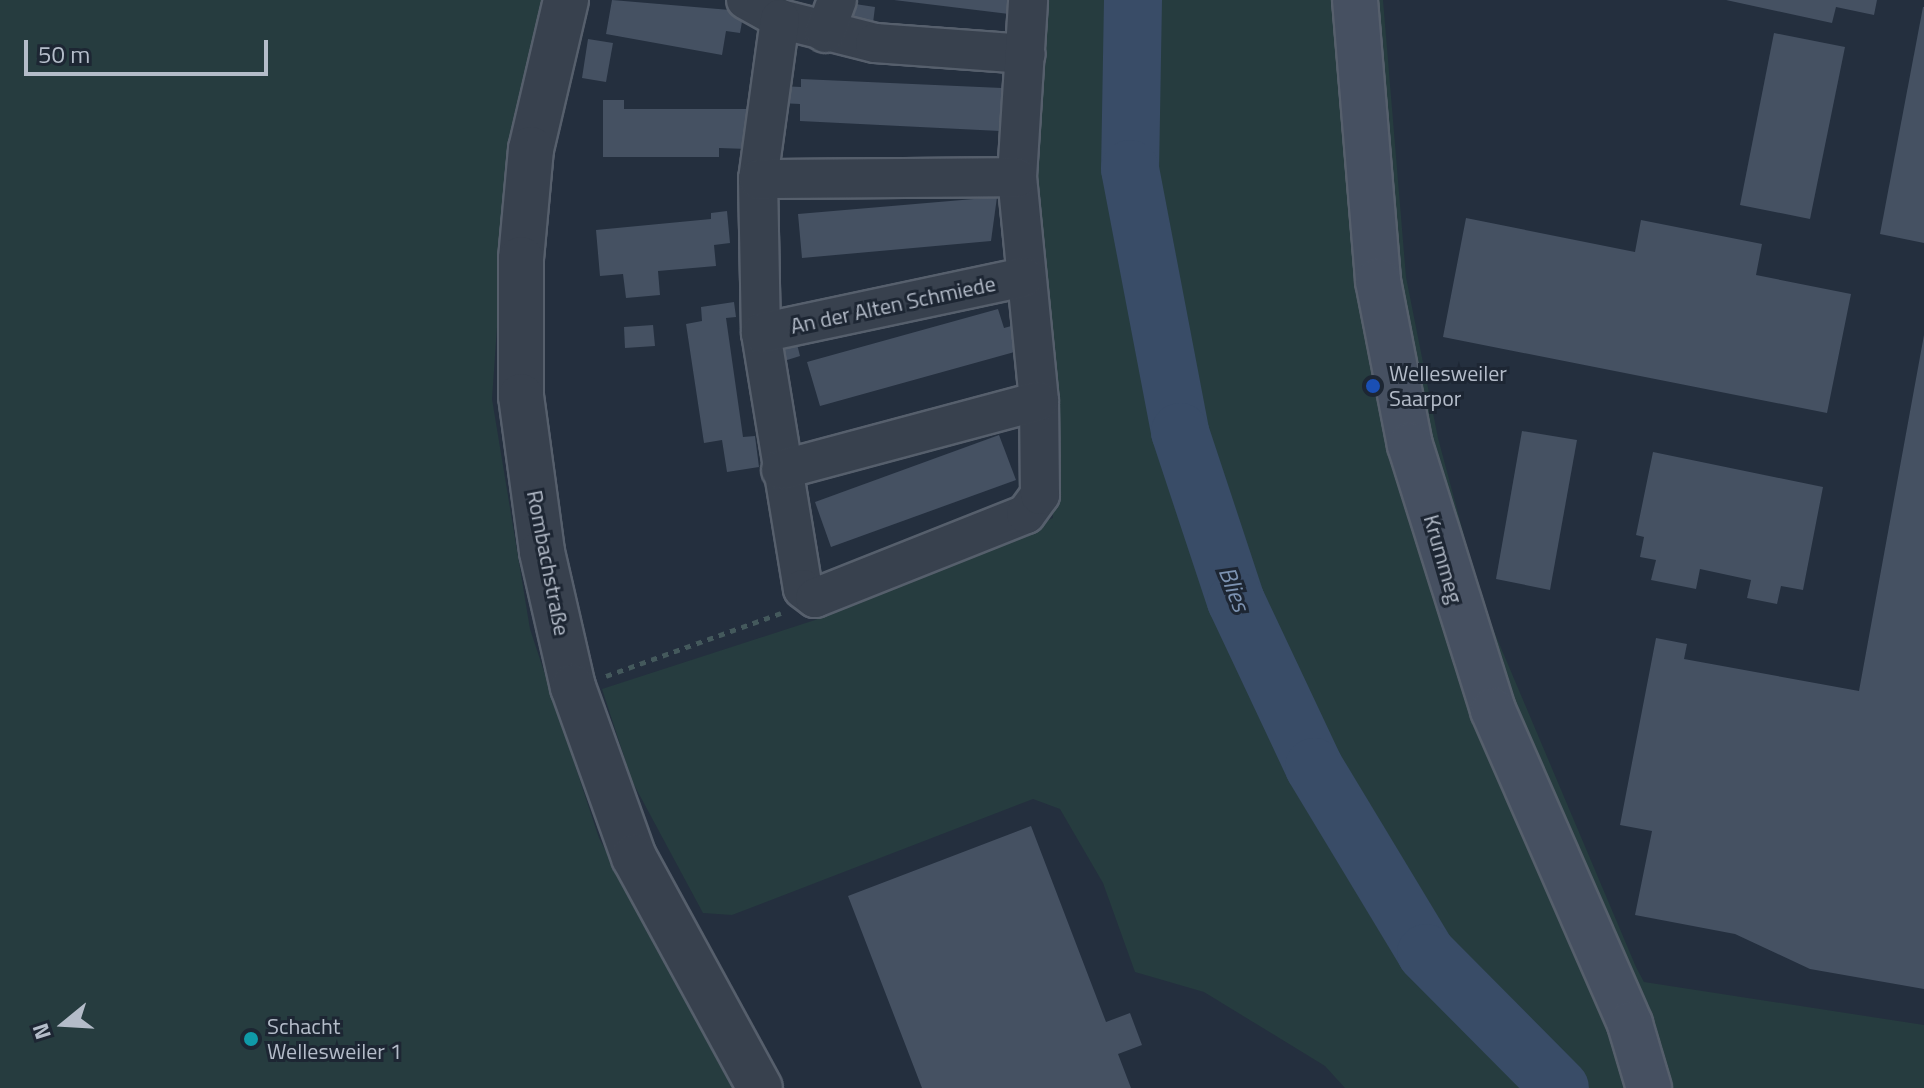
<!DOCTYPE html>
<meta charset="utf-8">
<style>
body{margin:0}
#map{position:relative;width:1924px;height:1088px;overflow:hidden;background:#242f3e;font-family:"Titillium Web",sans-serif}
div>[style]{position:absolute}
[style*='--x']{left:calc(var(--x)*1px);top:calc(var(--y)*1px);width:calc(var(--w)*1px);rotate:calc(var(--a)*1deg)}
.green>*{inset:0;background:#263c3f}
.river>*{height:58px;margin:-29px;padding:0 29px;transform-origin:29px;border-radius:29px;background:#394c67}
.building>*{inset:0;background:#455162}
.path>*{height:5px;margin-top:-2.5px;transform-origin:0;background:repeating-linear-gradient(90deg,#44595c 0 6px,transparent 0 12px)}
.roads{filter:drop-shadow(2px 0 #565f6c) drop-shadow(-2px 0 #565f6c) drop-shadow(0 2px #565f6c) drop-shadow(0 -2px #565f6c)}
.minor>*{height:38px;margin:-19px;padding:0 19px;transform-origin:19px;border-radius:19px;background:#38414e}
.tertiary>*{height:44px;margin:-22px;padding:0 22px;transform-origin:22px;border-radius:22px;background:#38414e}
.secondary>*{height:44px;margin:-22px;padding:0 22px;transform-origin:22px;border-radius:22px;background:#465061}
.dots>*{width:22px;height:22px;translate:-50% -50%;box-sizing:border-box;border:4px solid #1d2633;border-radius:50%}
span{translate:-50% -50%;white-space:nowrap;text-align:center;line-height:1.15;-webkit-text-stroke:6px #1d2633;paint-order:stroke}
.street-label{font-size:22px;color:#b4bcc9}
.poi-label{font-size:22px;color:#b4bcc9}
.left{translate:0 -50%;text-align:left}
.water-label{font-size:24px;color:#7c92b1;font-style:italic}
.north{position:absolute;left:24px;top:984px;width:80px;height:80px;-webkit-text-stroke:6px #1d2633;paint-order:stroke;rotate:252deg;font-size:22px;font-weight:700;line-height:32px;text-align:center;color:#b4bcc9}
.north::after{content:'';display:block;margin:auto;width:28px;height:36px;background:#b4bcc9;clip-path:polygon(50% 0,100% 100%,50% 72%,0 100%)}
.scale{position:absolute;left:24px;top:40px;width:244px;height:36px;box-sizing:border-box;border:4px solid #b4bcc9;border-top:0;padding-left:10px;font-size:24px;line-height:28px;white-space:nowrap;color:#b4bcc9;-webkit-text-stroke:6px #1d2633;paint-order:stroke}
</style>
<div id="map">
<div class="green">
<i style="clip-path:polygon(0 0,544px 0,510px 140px,492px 399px,530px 629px,599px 838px,732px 1088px,0 1088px)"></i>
<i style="clip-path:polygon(1036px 0,1383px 0,1406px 277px,1438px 438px,1482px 603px,1636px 967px,1644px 982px,1924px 1025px,1924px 1088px,1345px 1088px,1325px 1066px,1204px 992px,1135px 972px,1103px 883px,1060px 809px,1033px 799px,732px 915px,703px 913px,632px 781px,602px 689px,815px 620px,1053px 518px,1033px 285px)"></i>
</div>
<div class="river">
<i style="--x:1133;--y:0;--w:169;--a:91"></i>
<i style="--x:1130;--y:169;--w:268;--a:79.2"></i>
<i style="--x:1180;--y:432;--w:178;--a:71.7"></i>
<i style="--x:1236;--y:601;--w:183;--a:64.8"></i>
<i style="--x:1314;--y:767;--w:217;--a:58.9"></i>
<i style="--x:1426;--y:953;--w:190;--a:45.2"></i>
</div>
<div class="building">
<i style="clip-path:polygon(612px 0,730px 10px,732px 3px,745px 5px,740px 33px,726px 31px,722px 55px,606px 34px)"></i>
<i style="clip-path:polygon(894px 0,1010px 0,1009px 14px)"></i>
<i style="clip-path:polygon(1726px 0,1877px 0,1874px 15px,1836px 7px,1832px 23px)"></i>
<i style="clip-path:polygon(855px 4px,875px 7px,873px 23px,853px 20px)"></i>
<i style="clip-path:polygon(1923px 7px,1924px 7px,1924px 243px,1880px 234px)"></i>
<i style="clip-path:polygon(1774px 33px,1845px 47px,1810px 219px,1740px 205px)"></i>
<i style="clip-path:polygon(588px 39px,613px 43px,606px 82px,582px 78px)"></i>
<i style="clip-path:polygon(801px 79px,1002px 88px,1002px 80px,1015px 80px,1012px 138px,1000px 137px,1000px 131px,800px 121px,800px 104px,779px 103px,780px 86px,801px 87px)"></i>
<i style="clip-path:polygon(603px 100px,624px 100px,624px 109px,748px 109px,748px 149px,719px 148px,719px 157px,603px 157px)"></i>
<i style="clip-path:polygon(997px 197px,991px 241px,802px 258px,798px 214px)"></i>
<i style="clip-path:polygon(727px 211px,730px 243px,714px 245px,716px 266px,658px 271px,660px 295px,626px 298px,623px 274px,600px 276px,596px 230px,711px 219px,711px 213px)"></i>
<i style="clip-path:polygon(1466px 218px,1635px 252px,1641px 220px,1762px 244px,1756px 275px,1851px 294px,1827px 413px,1443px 337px)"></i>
<i style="clip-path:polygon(734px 302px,736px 317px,726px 318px,743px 437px,755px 436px,759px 467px,727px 472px,722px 440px,704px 443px,686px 324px,702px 321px,701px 307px)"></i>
<i style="clip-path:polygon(998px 309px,1004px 328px,1015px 325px,1022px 350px,820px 406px,807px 362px)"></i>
<i style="clip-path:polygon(653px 325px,655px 346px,625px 348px,624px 327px)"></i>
<i style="clip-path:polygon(1924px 335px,1924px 989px,1810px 969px,1735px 934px,1635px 915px,1652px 831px,1620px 825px,1656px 638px,1687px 644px,1684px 659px,1859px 691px)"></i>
<i style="clip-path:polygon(795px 336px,800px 356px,784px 361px,779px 340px)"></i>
<i style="clip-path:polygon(1522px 431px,1577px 440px,1550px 590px,1496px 579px)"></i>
<i style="clip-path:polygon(999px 435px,1016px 480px,831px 547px,815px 502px)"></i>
<i style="clip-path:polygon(1653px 452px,1823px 487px,1803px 590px,1781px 586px,1777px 604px,1747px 598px,1751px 580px,1700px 569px,1696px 589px,1651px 580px,1656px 560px,1640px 557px,1644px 537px,1636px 535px)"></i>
<i style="clip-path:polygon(1031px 826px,1106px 1022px,1130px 1013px,1142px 1045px,1118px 1054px,1131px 1088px,922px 1088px,848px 896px)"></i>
</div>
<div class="path">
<i style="--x:606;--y:676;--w:186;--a:-19.8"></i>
</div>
<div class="roads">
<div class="minor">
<i style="--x:746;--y:0;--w:39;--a:29"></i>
<i style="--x:780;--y:19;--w:98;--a:14.2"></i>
<i style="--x:875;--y:43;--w:151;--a:4.2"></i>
<i style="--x:780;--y:19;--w:162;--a:97.8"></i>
<i style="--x:758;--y:179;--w:154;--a:88.9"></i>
<i style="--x:761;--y:333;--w:259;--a:80.7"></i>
<i style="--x:803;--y:589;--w:15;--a:37"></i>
<i style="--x:815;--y:598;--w:227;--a:-21.7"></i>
<i style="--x:1026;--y:514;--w:24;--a:-54"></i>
<i style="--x:1040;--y:495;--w:94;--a:-90.6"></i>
<i style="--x:1039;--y:401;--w:225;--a:-95.6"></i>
<i style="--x:1017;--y:177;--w:177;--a:-86.4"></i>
<i style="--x:825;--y:33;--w:35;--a:-70"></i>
<i style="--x:758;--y:179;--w:259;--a:-0.4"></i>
<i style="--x:761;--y:333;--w:270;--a:-12"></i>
<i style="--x:781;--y:470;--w:267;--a:-15"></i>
</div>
<div class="tertiary">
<i style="--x:566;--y:0;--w:153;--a:103.2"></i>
<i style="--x:531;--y:149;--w:110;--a:95.2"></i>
<i style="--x:521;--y:259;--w:137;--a:90"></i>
<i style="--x:521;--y:396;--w:157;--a:82.3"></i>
<i style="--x:542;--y:552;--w:139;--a:77.1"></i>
<i style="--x:573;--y:687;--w:181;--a:70.3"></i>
<i style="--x:634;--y:857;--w:263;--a:61.4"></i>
</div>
<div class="secondary">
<i style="--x:1355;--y:0;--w:282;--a:85.3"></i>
<i style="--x:1378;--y:281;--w:167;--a:79"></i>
<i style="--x:1410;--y:445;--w:278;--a:72.6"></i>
<i style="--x:1493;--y:710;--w:343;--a:66.4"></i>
<i style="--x:1630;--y:1024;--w:67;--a:73.5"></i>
</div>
</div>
<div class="dots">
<i style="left:1373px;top:386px;background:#1a4fb4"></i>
<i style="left:251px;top:1039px;background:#0f9aa8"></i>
</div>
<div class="street-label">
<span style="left:893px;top:305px;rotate:-12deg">An der Alten Schmiede</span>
<span style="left:1443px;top:559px;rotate:74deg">Krummeg</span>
<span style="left:548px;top:563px;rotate:79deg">Rombachstraße</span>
</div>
<div class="poi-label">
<span class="left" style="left:1389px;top:386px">Wellesweiler<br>Saarpor</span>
<span class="left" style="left:267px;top:1039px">Schacht<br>Wellesweiler 1</span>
</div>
<div class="water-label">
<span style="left:1234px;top:589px;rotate:69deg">Blies</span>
</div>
<div class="north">N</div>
<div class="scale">50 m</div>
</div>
